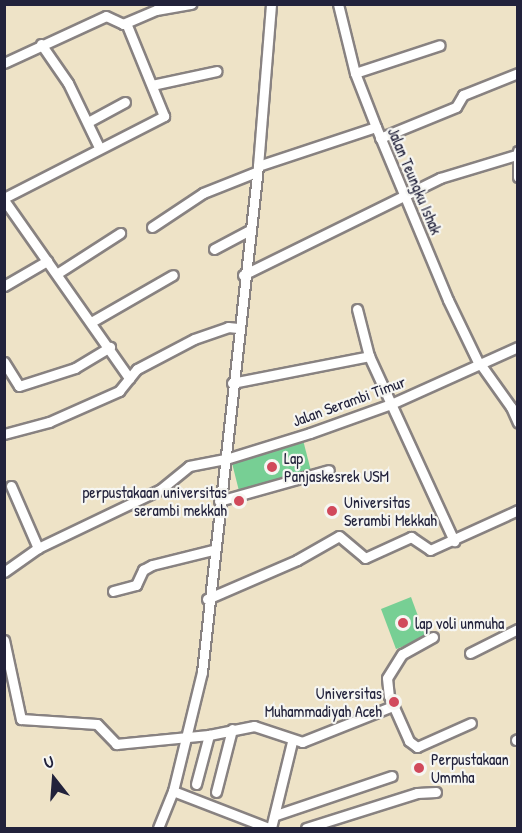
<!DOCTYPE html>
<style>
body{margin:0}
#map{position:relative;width:522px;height:833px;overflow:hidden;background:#eee3c7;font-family:"Patrick Hand",sans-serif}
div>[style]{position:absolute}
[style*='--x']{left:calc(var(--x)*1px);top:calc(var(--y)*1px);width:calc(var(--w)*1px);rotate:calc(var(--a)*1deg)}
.green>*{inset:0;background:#77cf94}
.roads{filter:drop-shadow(2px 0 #888281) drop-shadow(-2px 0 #888281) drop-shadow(0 2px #888281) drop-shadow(0 -2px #888281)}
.minor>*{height:9px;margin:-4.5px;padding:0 4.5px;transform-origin:4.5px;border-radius:4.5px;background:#fff}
.dots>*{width:16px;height:16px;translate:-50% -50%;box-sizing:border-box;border:3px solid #f6f6f2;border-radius:50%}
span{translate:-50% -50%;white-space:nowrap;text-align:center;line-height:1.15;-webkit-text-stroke:4.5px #f6f6f2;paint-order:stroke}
.street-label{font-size:16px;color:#22223b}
.poi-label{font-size:16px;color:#22223b}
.left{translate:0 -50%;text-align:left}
.right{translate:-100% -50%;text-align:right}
.frame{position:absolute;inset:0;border:6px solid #22223b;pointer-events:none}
.north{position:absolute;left:24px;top:749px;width:60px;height:60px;-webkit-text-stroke:4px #f6f6f2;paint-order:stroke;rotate:343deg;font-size:16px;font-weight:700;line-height:24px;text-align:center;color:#22223b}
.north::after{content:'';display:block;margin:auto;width:21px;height:27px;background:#22223b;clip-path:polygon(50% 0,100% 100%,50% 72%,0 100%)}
</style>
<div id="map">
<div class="green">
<i style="clip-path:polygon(303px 440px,311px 471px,239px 491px,232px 463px)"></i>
<i style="clip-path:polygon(411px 597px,426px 638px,396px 649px,381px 609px)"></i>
</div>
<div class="roads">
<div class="minor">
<i style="--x:338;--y:4;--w:71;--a:76.2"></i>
<i style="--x:355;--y:73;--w:58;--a:68.7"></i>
<i style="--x:376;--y:127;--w:187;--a:67.4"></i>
<i style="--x:448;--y:300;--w:71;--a:64.2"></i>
<i style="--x:41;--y:44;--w:47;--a:55.3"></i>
<i style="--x:68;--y:83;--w:71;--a:64.2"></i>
<i style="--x:4;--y:63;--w:112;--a:-24.7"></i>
<i style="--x:106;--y:16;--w:19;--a:25"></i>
<i style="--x:123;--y:24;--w:36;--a:-23"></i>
<i style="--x:156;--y:10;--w:36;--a:-10"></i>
<i style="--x:355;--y:73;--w:89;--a:-18.2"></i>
<i style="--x:152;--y:85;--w:66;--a:-12.2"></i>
<i style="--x:88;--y:122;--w:42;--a:-28.4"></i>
<i style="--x:380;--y:138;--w:82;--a:-22.2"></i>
<i style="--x:456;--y:107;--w:14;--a:-60"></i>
<i style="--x:463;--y:95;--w:59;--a:-21.8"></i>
<i style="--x:518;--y:151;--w:26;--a:90"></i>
<i style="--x:258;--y:166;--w:124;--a:-18.3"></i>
<i style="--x:4;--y:198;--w:180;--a:-27.1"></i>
<i style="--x:164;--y:116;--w:100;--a:-112.2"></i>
<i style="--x:4;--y:200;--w:218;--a:54.9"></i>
<i style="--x:152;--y:227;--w:61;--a:-33.7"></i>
<i style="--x:203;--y:193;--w:57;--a:-21.6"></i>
<i style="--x:214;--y:249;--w:40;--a:-28"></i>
<i style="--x:58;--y:273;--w:74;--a:-32.8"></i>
<i style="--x:243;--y:275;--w:220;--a:-26.2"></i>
<i style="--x:440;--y:178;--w:79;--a:-16.8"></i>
<i style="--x:4;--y:286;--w:50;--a:-30.2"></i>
<i style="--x:357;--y:309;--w:49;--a:75.7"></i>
<i style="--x:369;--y:356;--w:204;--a:65.3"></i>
<i style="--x:93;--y:321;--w:92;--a:-29.9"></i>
<i style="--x:4;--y:362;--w:28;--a:58"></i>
<i style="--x:19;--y:386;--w:59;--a:-17.8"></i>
<i style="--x:75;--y:368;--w:41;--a:-31"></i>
<i style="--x:481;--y:365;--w:52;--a:54.5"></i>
<i style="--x:511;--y:407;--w:17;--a:66"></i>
<i style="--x:232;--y:383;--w:140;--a:-11.1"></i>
<i style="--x:4;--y:434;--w:47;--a:-14.9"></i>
<i style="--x:49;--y:422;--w:77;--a:-23.9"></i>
<i style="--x:119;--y:391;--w:28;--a:-51"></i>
<i style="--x:137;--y:369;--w:64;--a:-27.8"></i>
<i style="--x:194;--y:339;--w:36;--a:-19"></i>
<i style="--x:228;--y:327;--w:10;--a:6"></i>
<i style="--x:11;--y:486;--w:68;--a:66.5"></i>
<i style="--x:219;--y:501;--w:114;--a:-15.7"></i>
<i style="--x:4;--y:572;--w:42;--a:-35.2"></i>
<i style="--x:38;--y:548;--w:136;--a:-25.6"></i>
<i style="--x:161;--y:489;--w:36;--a:-39"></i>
<i style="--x:189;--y:466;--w:38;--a:-11"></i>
<i style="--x:226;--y:459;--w:88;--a:-17.2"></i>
<i style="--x:310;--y:433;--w:86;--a:-19.7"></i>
<i style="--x:391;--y:404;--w:139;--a:-24.2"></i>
<i style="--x:113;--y:591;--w:24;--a:-15"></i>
<i style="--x:136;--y:585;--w:17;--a:-65"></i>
<i style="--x:143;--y:570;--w:10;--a:-29"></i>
<i style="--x:152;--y:565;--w:63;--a:-13.8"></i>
<i style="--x:207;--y:599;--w:98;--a:-23.4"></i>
<i style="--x:297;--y:560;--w:48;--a:-29.7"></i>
<i style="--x:339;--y:536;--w:34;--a:40"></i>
<i style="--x:365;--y:558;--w:51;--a:-24.5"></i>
<i style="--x:411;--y:537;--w:23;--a:34"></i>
<i style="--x:430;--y:550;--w:97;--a:-24.4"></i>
<i style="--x:433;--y:637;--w:35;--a:151"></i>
<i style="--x:402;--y:654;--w:28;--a:122"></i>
<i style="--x:387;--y:678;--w:18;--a:84"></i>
<i style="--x:389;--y:696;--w:49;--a:66"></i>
<i style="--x:409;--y:741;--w:10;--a:37"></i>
<i style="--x:417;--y:747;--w:59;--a:-24"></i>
<i style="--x:4;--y:640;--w:81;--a:77.9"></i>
<i style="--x:21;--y:719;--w:76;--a:3.8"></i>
<i style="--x:97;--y:724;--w:28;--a:46"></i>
<i style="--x:116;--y:744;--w:93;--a:-5.5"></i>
<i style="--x:209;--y:735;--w:46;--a:-11.3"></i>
<i style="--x:254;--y:726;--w:51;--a:18.4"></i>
<i style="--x:302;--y:742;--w:98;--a:-21.6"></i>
<i style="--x:470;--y:653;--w:54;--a:-26.6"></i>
<i style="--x:516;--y:740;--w:2;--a:-27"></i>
<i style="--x:196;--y:784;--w:51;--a:-75.1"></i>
<i style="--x:173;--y:791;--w:103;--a:21.1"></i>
<i style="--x:216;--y:792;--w:65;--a:-75.7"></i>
<i style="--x:276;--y:815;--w:122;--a:-18.6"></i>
<i style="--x:158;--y:828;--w:40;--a:-68"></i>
<i style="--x:173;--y:791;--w:122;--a:-76.3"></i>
<i style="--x:202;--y:672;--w:509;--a:-83.68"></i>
<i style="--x:258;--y:166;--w:163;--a:-85.4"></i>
<i style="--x:271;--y:828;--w:89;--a:-76.3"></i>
<i style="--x:306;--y:828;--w:116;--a:-17.5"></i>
<i style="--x:417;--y:793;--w:19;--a:-3"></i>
</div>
</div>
<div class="dots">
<i style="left:272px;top:467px;background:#d1495b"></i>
<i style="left:239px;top:501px;background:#d1495b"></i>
<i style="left:332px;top:511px;background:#d1495b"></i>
<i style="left:403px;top:623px;background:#d1495b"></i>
<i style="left:394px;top:702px;background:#d1495b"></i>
<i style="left:419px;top:768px;background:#d1495b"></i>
</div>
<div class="street-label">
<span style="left:415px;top:181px;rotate:67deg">Jalan Teungku Ishak</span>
<span style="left:349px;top:401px;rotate:-20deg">Jalan Serambi Timur</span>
</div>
<div class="poi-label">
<span class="left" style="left:284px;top:467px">Lap<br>Panjaskesrek USM</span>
<span class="right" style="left:227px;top:501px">perpustakaan universitas<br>serambi mekkah</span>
<span class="left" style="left:344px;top:511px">Universitas<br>Serambi Mekkah</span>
<span class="left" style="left:415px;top:623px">lap voli unmuha</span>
<span class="right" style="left:382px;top:702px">Universitas<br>Muhammadiyah Aceh</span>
<span class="left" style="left:431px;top:768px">Perpustakaan<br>Ummha</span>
</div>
<div class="frame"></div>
<div class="north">U</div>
</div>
